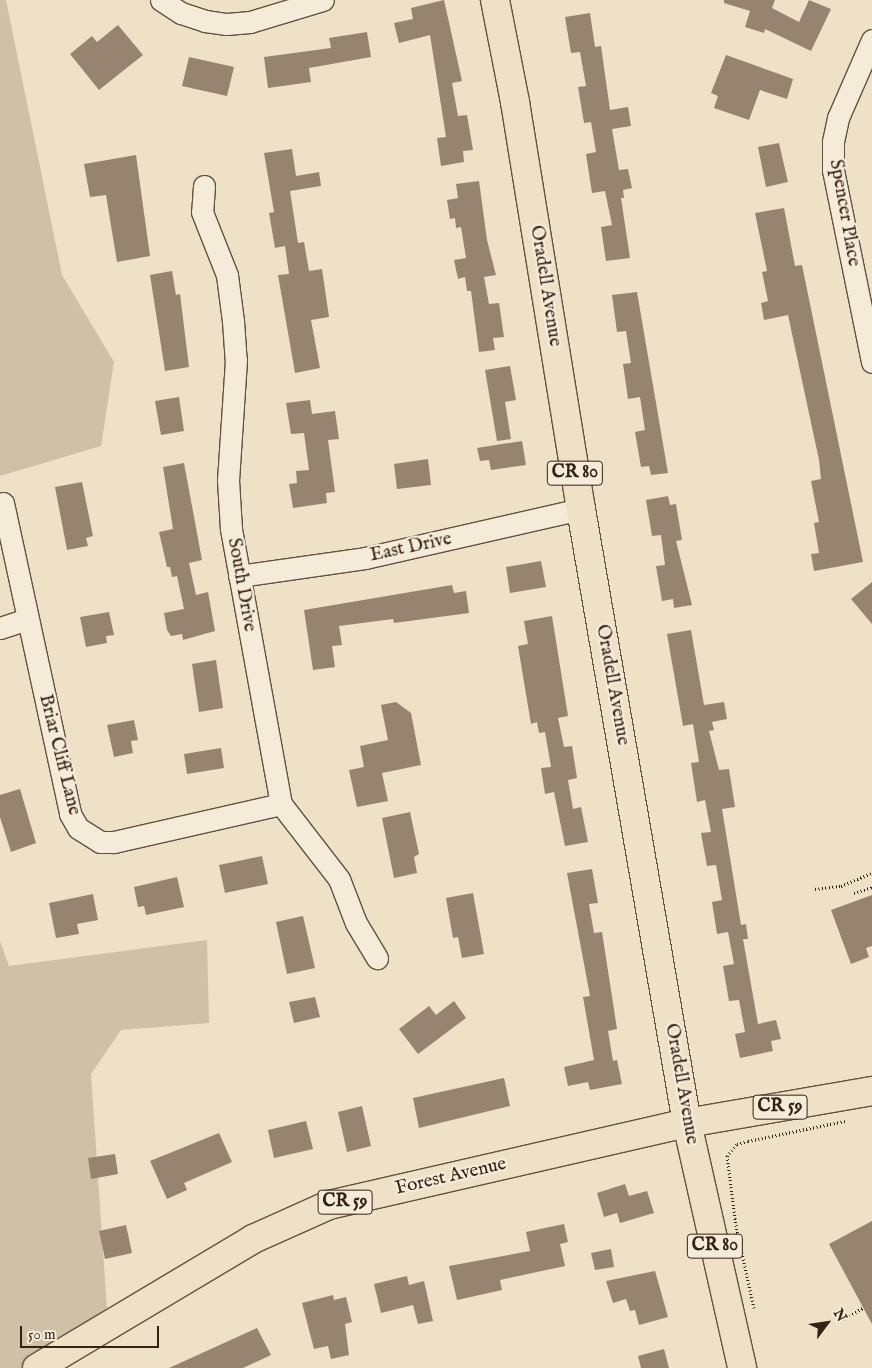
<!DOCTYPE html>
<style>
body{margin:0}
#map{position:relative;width:872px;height:1368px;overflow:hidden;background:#eee1c5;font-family:"IM FELL English",serif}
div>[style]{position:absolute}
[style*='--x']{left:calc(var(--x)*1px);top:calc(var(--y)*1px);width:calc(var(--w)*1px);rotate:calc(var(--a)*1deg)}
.green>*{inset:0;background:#cfc0a7}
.building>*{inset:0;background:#968471}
.path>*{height:3px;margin-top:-1.5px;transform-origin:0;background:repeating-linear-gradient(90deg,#362015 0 1px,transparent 0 3.5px)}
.roads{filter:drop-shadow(1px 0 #645041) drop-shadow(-1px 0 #645041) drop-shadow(0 1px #645041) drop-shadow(0 -1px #645041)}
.street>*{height:21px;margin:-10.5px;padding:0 10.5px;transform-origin:10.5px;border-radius:10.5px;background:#f4ecd9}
.primary>*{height:28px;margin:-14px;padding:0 14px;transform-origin:14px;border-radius:14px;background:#eee1c5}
span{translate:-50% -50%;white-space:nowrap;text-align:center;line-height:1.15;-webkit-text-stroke:4.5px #f4ecd9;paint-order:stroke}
.shield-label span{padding:1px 4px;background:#f4ecd9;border:1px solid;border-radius:4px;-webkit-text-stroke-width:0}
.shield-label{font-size:18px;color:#362015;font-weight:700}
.street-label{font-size:19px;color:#362015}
.north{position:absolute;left:802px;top:1298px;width:50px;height:50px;-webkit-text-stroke:4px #f4ecd9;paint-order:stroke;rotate:59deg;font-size:14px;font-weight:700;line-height:20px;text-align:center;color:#362015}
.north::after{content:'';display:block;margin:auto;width:18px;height:22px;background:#362015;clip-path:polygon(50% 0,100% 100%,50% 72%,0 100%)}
.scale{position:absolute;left:20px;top:1326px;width:139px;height:22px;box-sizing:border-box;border:2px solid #362015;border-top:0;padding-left:6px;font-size:15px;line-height:18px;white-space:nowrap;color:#362015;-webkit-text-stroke:4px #f4ecd9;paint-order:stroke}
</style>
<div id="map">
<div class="green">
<i style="clip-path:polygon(0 0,6px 0,62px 275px,114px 362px,101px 446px,0 476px)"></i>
<i style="clip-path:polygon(207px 940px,209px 1023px,121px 1030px,91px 1074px,108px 1324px,37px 1368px,0 1368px,0 941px,9px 966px)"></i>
</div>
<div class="building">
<i style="clip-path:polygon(444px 0,462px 81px,452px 83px,458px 116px,467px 115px,473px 150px,463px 151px,464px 162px,441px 166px,437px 138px,446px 137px,430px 35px,399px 43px,394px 23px,413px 19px,411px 8px)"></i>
<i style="clip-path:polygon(724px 0,775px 0,772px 8px,799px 22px,809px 0,831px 9px,811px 51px,765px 29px,764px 33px,745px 27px,750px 11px,724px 3px)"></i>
<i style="clip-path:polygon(590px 13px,595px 47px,601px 46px,610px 110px,628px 107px,631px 126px,612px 129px,619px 170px,628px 169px,632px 188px,623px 190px,624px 198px,621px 198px,630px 258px,606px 261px,601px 227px,612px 225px,605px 191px,592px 193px,586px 154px,596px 152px,591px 122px,584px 123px,578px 87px,586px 86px,580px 52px,571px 53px,565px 17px)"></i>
<i style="clip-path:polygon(118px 25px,143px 55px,99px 90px,70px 54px,92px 36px,97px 42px)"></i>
<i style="clip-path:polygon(367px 32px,371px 57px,309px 68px,311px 82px,268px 88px,264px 57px,331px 48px,329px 38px)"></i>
<i style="clip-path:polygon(726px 55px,793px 79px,787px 99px,760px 90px,749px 120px,714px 108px,718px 96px,711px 93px)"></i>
<i style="clip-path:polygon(189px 57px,234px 67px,227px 96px,182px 86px)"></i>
<i style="clip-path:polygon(779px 143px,788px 182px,766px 187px,758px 147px)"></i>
<i style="clip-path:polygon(292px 149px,296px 176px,319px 172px,321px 186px,290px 191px,298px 243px,304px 242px,309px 271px,322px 269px,329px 317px,311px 320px,320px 368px,295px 373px,278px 275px,289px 274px,285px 246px,275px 248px,269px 213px,274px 212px,264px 153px)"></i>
<i style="clip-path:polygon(136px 155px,150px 256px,117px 262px,106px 195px,90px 197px,84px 164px)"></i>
<i style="clip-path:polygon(479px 181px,487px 240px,496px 275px,484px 277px,489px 304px,499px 303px,504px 337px,493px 338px,495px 350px,479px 352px,471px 291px,467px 291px,465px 277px,458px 279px,454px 260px,466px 258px,461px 227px,456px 228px,455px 218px,450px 219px,447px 200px,458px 198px,456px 184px)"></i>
<i style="clip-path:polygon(784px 208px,795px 266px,802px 265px,863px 562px,814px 571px,811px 554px,819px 553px,814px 523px,819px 522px,811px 481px,821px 479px,819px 460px,788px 315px,764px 320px,761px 303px,768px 301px,762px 272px,767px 271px,755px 213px)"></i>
<i style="clip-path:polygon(172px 271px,176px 295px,180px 294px,189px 367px,165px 371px,150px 275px)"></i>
<i style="clip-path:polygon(637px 292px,668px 473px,651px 475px,649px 466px,641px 467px,635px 432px,645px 430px,640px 397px,628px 399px,623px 364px,631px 363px,626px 331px,617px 332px,612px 295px)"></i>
<i style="clip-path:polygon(510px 366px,516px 400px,505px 402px,511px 439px,497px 441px,485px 370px)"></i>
<i style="clip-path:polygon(179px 397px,184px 431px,161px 435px,155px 401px)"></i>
<i style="clip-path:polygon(310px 400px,312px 414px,335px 411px,339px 439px,328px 440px,335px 492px,326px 493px,327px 503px,293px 508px,289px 484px,297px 483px,296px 471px,309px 470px,304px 433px,291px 434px,286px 403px)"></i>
<i style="clip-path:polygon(522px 441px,526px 465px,491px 470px,489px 460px,480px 461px,477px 448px)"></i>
<i style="clip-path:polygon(428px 459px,431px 485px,397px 489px,394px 464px)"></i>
<i style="clip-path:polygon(184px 463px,202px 560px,189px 563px,196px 595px,208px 592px,215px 631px,183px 640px,182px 634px,171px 636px,167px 630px,164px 613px,184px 609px,177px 576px,172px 577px,170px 567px,167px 567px,159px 532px,173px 529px,163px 467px)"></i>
<i style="clip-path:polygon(82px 482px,93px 536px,86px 538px,88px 546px,67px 550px,55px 487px)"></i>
<i style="clip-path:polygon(668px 496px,670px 505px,676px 504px,682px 540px,676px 541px,692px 605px,674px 608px,673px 599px,662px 601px,656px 566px,665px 565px,661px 535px,652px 536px,646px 500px)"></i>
<i style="clip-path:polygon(541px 561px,546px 587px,510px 593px,506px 567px)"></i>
<i style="clip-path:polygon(872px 582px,872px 624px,851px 599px)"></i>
<i style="clip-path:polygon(452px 585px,454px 593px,466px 591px,469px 613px,394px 623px,393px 619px,339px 626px,342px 645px,332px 646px,335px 667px,313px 670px,304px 610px)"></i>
<i style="clip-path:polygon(109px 612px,114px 635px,106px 636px,107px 643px,86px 647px,80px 617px)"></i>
<i style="clip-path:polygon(552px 616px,568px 716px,558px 718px,564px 747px,572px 746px,577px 778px,568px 780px,573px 809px,581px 807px,588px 842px,565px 846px,554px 792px,545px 794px,541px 768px,551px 767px,545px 732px,539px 733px,537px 722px,531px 724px,518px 646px,528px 644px,524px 621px)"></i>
<i style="clip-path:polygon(691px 630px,704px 705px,724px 702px,727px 719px,712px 722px,714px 730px,709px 731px,719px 770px,729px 769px,735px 807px,722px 809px,741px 925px,746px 924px,748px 939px,743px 939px,758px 1024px,776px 1020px,781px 1039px,771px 1041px,773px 1051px,740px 1058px,735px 1034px,745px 1032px,739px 1000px,729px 1001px,723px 966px,734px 964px,728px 932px,717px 934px,712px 902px,722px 900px,716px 865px,707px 866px,701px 833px,711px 832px,705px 800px,697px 802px,691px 763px,699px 762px,693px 724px,683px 726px,667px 634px)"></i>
<i style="clip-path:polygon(216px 660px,223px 708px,199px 712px,192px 664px)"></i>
<i style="clip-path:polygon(396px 702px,411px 713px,421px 765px,382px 773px,388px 801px,357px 807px,349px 770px,364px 767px,360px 746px,388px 740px,381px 705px)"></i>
<i style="clip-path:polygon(134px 720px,138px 740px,131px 741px,133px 753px,114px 757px,107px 725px)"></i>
<i style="clip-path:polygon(221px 748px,224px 768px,187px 774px,184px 754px)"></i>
<i style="clip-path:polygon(20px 789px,36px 843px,11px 852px,0 817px,0 795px)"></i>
<i style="clip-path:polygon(410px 812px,419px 854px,414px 857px,417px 873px,394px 878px,382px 818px)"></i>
<i style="clip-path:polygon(262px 856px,268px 884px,225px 893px,219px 865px)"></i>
<i style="clip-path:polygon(592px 869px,598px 903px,589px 904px,594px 933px,602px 932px,617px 1029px,608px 1031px,613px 1061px,617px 1060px,622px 1084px,590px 1090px,588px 1082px,568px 1086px,564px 1067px,594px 1060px,583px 997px,590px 996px,567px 873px)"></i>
<i style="clip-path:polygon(177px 877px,184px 907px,146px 915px,144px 906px,138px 907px,134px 887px)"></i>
<i style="clip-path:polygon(473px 893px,484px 954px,462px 958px,458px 937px,453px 938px,446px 898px)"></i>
<i style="clip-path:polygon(93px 894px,98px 920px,77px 924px,79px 934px,56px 938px,49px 903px)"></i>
<i style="clip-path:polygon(872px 895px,872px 946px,866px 948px,869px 957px,851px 964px,831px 910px)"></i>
<i style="clip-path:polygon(303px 916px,315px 968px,287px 974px,276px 922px)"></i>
<i style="clip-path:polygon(315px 997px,320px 1017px,294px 1023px,289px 1002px)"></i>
<i style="clip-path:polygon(454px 1001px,466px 1018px,418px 1054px,399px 1029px,429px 1006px,436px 1015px)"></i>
<i style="clip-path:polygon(504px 1078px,510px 1106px,419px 1128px,413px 1098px)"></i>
<i style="clip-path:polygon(362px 1106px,371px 1146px,347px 1152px,338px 1112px)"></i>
<i style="clip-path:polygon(306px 1121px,313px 1149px,274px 1158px,268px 1130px)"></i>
<i style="clip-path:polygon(219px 1133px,232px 1162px,184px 1183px,187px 1190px,167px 1199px,150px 1161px)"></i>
<i style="clip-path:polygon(115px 1154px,118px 1174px,91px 1179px,88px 1158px)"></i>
<i style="clip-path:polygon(625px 1184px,629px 1196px,647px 1191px,654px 1213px,620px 1223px,617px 1213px,604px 1217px,597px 1193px)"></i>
<i style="clip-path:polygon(872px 1221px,872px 1324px,829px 1244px)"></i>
<i style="clip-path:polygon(564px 1224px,568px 1242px,560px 1244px,565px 1266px,500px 1280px,502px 1290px,457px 1300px,449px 1266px,530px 1251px,526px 1232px)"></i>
<i style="clip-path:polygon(126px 1225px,132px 1253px,105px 1259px,99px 1231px)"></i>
<i style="clip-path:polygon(611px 1249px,614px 1267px,595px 1270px,591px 1253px)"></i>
<i style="clip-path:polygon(655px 1271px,668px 1317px,639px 1325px,635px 1310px,630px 1311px,626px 1299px,613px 1303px,606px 1281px)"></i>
<i style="clip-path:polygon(407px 1276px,409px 1285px,424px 1281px,433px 1321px,418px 1324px,413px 1305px,381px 1313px,374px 1284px)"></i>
<i style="clip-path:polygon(333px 1295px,334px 1300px,346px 1297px,352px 1322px,345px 1324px,349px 1355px,331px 1359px,328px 1346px,314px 1349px,302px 1303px)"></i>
<i style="clip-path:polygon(257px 1328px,271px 1355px,243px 1368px,169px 1368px)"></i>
<i style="clip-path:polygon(664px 1349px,669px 1368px,641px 1368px,638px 1356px)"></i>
</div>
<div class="path">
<i style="--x:815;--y:889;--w:26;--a:-7"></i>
<i style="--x:841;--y:886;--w:34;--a:-23"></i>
<i style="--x:854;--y:893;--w:19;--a:-18"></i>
<i style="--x:754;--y:1308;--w:84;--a:-102.4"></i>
<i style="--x:736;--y:1226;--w:71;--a:-97.3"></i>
<i style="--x:727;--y:1156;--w:16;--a:-50"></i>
<i style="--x:737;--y:1144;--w:11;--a:-15"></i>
<i style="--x:748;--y:1141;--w:99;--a:-11.7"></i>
<i style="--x:843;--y:1319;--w:23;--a:-29"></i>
</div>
<div class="roads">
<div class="street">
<i style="--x:161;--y:0;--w:24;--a:33"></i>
<i style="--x:181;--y:13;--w:25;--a:18"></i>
<i style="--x:205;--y:21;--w:22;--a:8"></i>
<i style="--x:227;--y:24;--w:23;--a:-5"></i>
<i style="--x:250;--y:22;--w:76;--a:-16.8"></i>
<i style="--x:872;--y:40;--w:85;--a:113.6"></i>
<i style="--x:838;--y:118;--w:24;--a:102"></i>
<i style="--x:833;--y:141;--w:29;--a:90"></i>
<i style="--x:833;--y:170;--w:196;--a:78.5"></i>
<i style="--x:204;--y:186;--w:26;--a:94"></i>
<i style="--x:202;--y:212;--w:68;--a:68.4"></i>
<i style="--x:227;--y:275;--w:46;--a:82.6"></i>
<i style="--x:233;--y:321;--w:39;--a:86"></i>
<i style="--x:236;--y:360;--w:120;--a:93.8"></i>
<i style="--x:228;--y:480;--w:49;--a:86.5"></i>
<i style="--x:231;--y:529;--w:280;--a:79.7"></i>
<i style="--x:281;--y:804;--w:95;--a:52.3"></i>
<i style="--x:339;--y:879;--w:47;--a:68.9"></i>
<i style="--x:356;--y:923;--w:41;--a:59"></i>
<i style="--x:3;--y:503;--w:318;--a:77.8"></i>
<i style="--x:70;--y:814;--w:16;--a:60"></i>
<i style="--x:78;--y:828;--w:26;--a:32"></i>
<i style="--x:100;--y:842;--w:14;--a:0"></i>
<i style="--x:114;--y:842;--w:171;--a:-12.8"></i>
<i style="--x:239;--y:576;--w:127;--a:-8.1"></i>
<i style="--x:365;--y:558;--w:221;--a:-12.8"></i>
<i style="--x:0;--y:628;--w:28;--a:-18"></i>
</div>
<div class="primary">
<i style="--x:495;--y:0;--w:104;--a:78.9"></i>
<i style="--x:515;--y:102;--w:412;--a:80.8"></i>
<i style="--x:581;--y:509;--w:623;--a:80.21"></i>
<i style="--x:687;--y:1123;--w:251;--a:77.3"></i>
<i style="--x:37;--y:1368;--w:252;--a:-30.8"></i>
<i style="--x:253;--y:1239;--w:83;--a:-24.1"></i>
<i style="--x:329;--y:1205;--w:367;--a:-12.9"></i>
<i style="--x:687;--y:1123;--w:188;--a:-9.8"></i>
</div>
</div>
<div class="shield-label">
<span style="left:575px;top:473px">CR 80</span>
<span style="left:780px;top:1107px">CR 59</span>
<span style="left:345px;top:1202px">CR 59</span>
<span style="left:715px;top:1246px">CR 80</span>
</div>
<div class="street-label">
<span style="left:844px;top:213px;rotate:80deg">Spencer Place</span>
<span style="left:545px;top:286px;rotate:81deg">Oradell Avenue</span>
<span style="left:411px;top:548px;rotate:-12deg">East Drive</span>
<span style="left:241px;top:585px;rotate:80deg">South Drive</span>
<span style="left:612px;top:685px;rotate:80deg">Oradell Avenue</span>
<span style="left:59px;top:755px;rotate:76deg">Briar Cliff Lane</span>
<span style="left:681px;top:1084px;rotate:80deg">Oradell Avenue</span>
<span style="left:451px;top:1177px;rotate:-13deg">Forest Avenue</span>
</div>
<div class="north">N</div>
<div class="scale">50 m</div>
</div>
